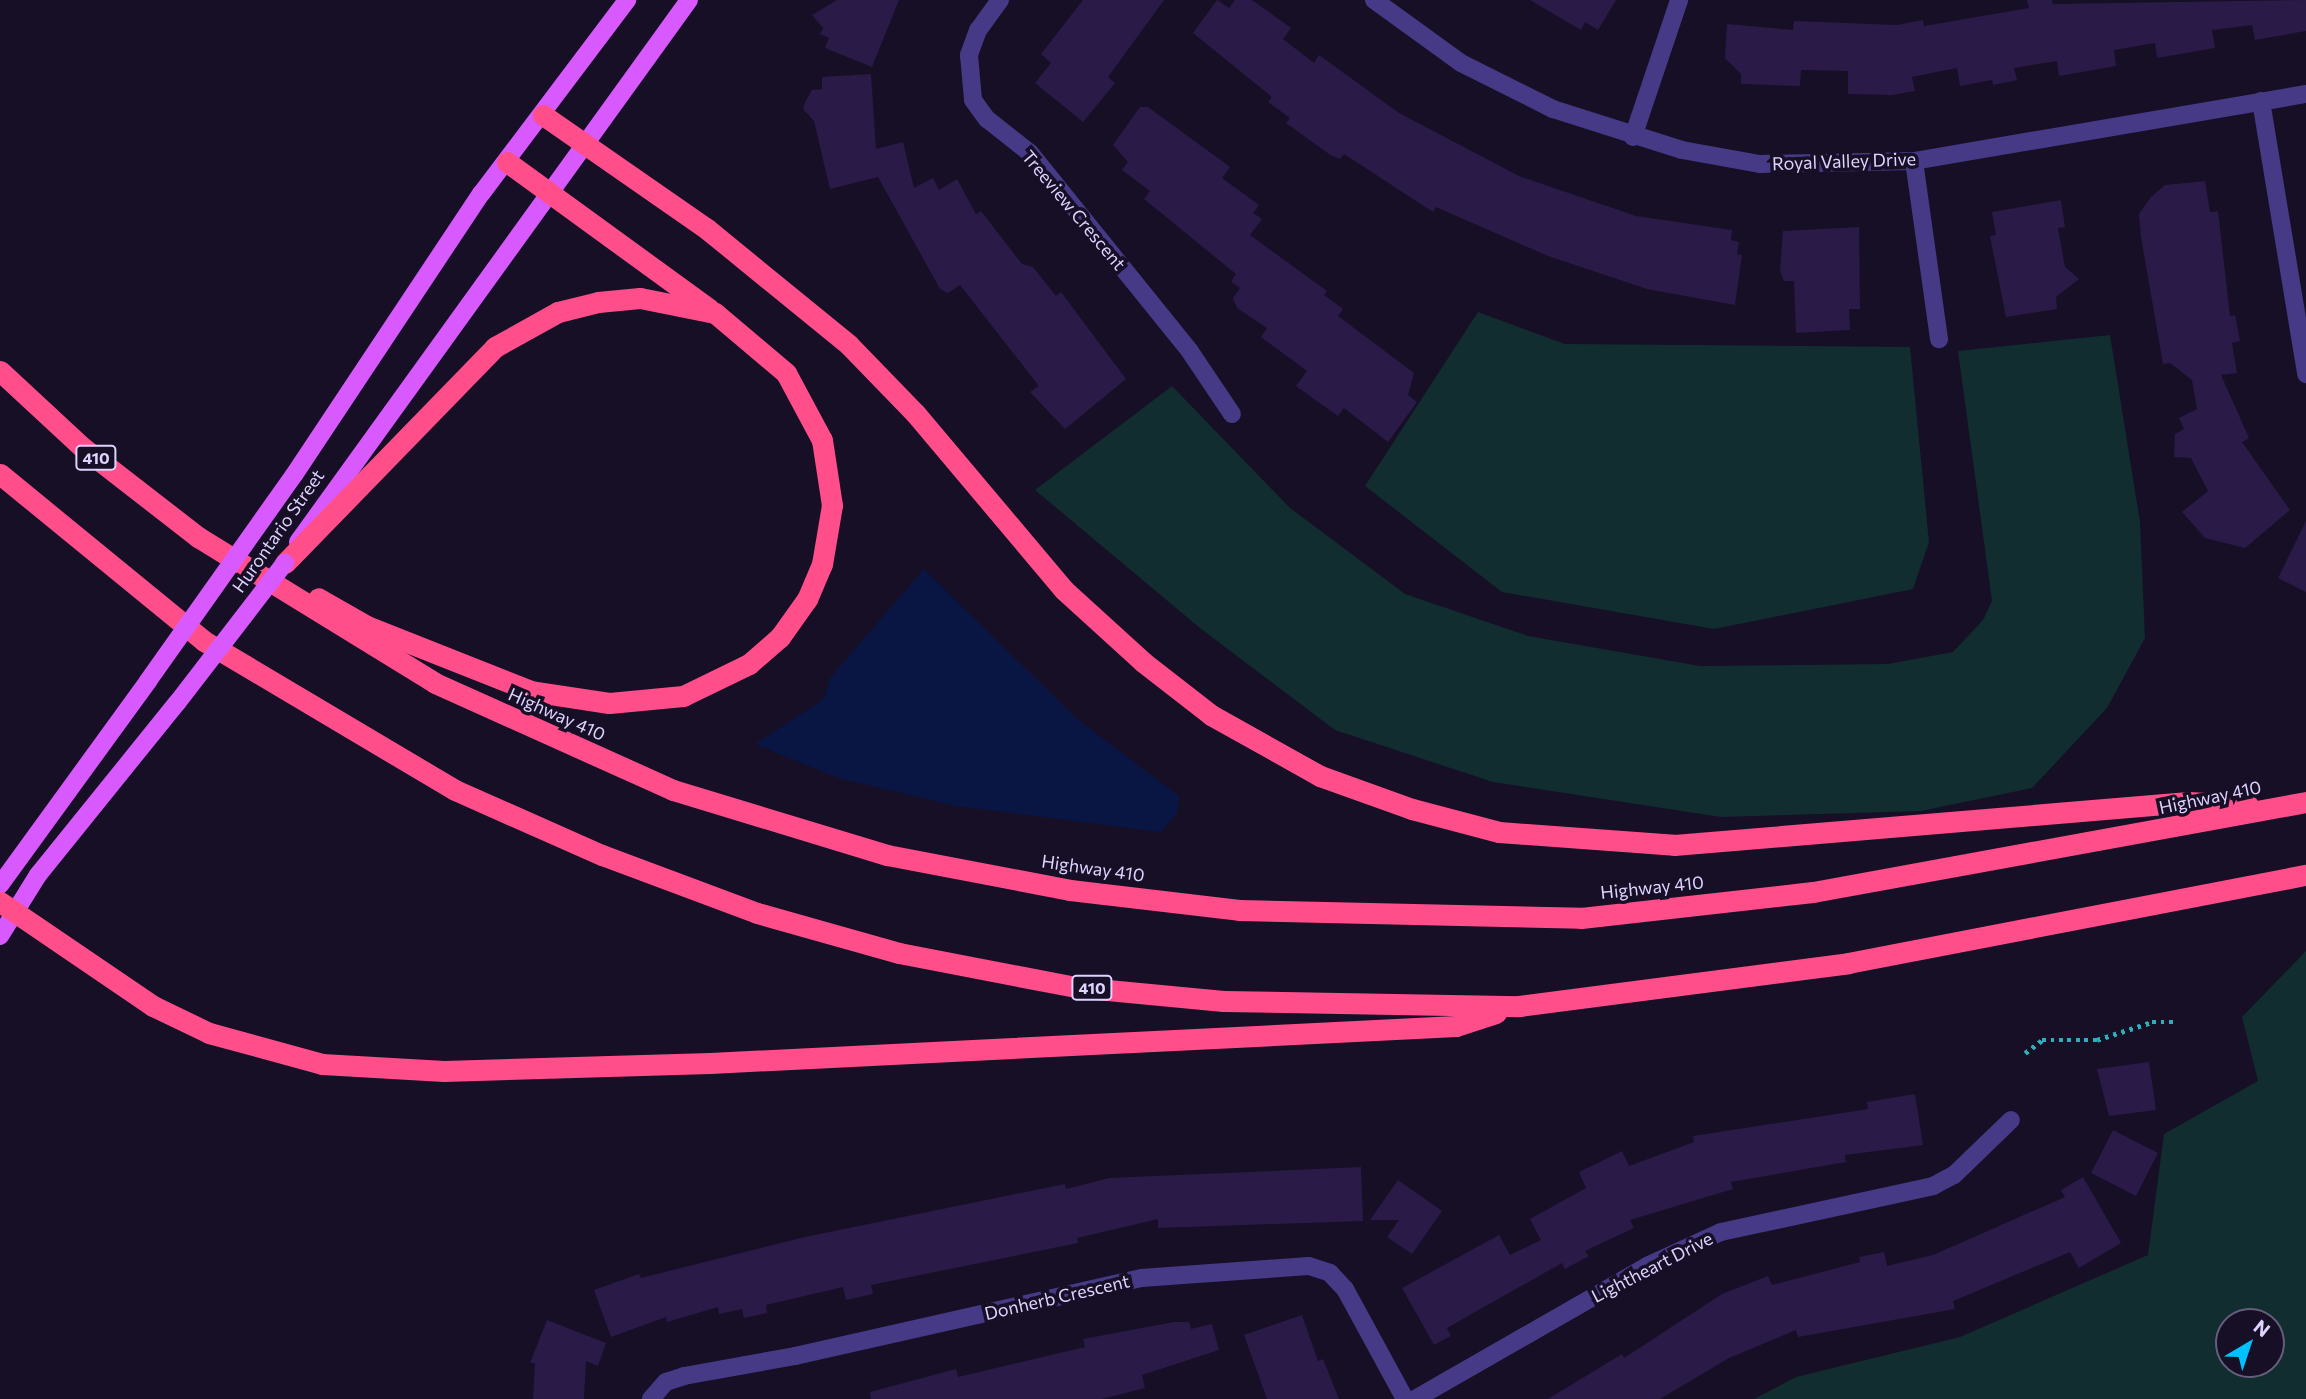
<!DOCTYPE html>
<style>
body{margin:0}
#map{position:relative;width:2306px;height:1399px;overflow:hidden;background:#160f26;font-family:Commissioner,sans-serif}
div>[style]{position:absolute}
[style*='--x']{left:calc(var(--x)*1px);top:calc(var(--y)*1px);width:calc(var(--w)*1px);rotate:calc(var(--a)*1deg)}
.green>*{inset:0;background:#112d30}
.water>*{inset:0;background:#091644}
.building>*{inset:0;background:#2a1a47}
.path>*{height:4.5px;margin-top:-2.25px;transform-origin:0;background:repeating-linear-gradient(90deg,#2daeb9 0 3.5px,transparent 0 8.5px)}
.street>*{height:18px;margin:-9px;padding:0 9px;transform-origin:9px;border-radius:9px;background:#463985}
.primary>*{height:18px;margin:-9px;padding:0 9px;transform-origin:9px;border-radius:9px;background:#d85aff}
.highway>*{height:21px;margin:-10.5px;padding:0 10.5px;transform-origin:10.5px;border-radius:10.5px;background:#ff4e8a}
.primary-bridge>*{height:18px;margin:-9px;padding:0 9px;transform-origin:9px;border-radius:9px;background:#d85aff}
span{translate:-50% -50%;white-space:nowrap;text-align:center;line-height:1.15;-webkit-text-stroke:7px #160f26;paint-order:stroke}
.shield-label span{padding:2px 5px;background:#160f26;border:2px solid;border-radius:5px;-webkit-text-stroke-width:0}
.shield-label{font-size:16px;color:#ded3ff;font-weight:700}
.street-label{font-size:18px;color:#ded3ff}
.north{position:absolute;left:2215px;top:1308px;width:70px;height:70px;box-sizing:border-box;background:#160f26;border:2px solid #665d7d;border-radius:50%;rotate:39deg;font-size:19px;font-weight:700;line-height:28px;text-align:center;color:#ded3ff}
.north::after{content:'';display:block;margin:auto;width:24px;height:32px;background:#00c1fe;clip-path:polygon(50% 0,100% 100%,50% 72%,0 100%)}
</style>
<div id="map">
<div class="green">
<i style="clip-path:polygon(1478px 312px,1565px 344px,1910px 347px,1929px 542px,1913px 589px,1714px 629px,1502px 592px,1365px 486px)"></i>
<i style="clip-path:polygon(2110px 335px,2140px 522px,2145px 638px,2107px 708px,2032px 788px,1921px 811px,1721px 817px,1493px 782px,1335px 730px,1200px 628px,1035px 490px,1172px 386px,1290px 508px,1405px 594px,1528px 636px,1700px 666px,1888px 664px,1953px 652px,1983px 620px,1992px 601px,1958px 351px)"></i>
<i style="clip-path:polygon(evenodd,2306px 951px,2306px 1399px,1754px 1399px,1796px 1377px,1960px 1337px,2148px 1255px,2164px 1134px,2258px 1081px,2242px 1017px,2306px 951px,2229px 1322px,2271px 1322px,2271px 1364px,2229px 1364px,2229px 1322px)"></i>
</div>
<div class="water">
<i style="clip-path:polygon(924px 569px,1078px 720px,1179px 796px,1177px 813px,1161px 832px,956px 806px,838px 778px,755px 744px,824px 699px,830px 678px)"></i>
</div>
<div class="building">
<i style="clip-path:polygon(837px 0,899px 0,872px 67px,825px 48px,829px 38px,820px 34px,823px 28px,812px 15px)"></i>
<i style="clip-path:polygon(1083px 0,1164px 0,1108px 77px,1115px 83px,1083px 122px,1035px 83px,1051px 63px,1041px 54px)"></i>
<i style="clip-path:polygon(1217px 0,1229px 8px,1235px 0,1252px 0,1291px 28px,1283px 39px,1314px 63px,1319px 55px,1399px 113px,1519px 176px,1636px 216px,1732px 230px,1731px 240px,1739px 242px,1737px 254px,1742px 255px,1735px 305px,1647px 289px,1548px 256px,1436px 207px,1433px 212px,1344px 154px,1340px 159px,1329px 154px,1286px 123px,1290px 118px,1268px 102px,1272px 97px,1193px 33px)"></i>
<i style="clip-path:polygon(1530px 0,1616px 0,1598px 30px,1585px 22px,1581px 30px)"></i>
<i style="clip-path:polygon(2027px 0,2052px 0,2053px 4px,2306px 0,2306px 31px,2255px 40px,2252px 25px,2212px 30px,2215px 48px,2157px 58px,2155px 43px,2114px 50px,2116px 66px,2059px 76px,2057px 61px,2014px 68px,2017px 80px,1993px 85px,1992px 80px,1960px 86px,1957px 68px,1912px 77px,1915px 91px,1892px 95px,1848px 94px,1848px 71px,1801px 70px,1800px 86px,1741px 84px,1741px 74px,1725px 58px,1727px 24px,1793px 30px,1794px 21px,1897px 25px,1923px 20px,1924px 26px,2029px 8px)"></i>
<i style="clip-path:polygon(871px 74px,876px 149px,903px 142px,914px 188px,933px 178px,939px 190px,957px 179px,976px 214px,981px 211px,1022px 264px,1033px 267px,1056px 296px,1061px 292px,1126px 379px,1065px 429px,1030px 392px,1039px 386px,960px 285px,948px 293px,940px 289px,878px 177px,830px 189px,814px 121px,803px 109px,805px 102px,812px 90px,822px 89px,822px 77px)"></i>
<i style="clip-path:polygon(1140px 107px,1148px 107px,1230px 167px,1222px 178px,1259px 205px,1253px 213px,1262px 219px,1250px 235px,1327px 291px,1324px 295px,1343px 309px,1338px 316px,1414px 373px,1408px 395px,1417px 402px,1388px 442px,1344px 408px,1338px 416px,1296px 386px,1307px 371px,1261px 337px,1267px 328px,1237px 308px,1233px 298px,1240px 288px,1231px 282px,1236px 274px,1144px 199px,1150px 191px,1122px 170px,1128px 162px,1113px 145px)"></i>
<i style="clip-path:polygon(2205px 181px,2210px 212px,2218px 211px,2230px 316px,2235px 315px,2240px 341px,2232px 343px,2237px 373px,2221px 375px,2249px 438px,2242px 442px,2290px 510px,2245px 548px,2205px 538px,2182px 512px,2208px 491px,2191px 458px,2174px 457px,2175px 434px,2184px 429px,2179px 418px,2197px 409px,2192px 380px,2170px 363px,2163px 364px,2141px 237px,2139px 214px,2151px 197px,2165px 185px)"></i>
<i style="clip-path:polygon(2061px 200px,2065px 227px,2058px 228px,2065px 267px,2079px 279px,2056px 297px,2057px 309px,2006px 317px,1990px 236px,1996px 235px,1992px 212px)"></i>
<i style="clip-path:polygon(1859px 227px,1860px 309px,1849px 309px,1850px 330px,1796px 333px,1794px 281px,1784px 281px,1780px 271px,1783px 231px)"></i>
<i style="clip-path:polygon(2306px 521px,2306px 592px,2278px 578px)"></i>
<i style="clip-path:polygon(2149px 1062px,2156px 1110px,2109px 1116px,2097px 1069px)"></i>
<i style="clip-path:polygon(1915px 1094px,1923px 1145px,1845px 1155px,1846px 1162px,1731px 1182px,1733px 1189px,1630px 1220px,1634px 1228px,1585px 1251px,1589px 1256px,1565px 1269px,1562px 1263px,1466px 1317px,1447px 1328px,1451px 1336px,1434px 1345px,1402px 1288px,1499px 1235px,1510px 1255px,1541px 1240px,1530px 1219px,1586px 1188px,1579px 1172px,1622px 1151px,1629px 1166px,1694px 1142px,1693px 1136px,1868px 1109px,1867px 1102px)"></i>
<i style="clip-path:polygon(2113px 1130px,2158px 1153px,2136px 1196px,2091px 1173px)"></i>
<i style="clip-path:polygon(1361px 1167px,1363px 1221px,1158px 1228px,1158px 1219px,1077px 1238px,1078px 1243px,871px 1285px,873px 1294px,846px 1300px,843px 1287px,766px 1305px,767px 1313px,744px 1318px,742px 1309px,719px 1314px,718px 1307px,667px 1322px,666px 1317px,611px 1337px,594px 1290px,639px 1274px,641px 1278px,805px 1237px,1065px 1184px,1066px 1189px,1109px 1178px)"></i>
<i style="clip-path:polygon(2083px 1177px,2121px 1243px,2079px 1268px,2070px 1252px,1953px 1301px,1955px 1309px,1798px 1337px,1796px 1330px,1729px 1358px,1660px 1399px,1548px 1399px,1622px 1354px,1624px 1358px,1722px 1294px,1768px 1276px,1772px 1285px,1860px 1262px,1859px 1257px,1884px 1252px,1887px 1266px,1933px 1255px,2065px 1197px,2061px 1190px)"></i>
<i style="clip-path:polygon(1398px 1180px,1442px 1211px,1412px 1254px,1387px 1237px,1399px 1220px,1370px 1220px)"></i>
<i style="clip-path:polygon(1302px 1315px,1318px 1361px,1323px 1359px,1339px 1399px,1267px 1399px,1244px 1335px)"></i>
<i style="clip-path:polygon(547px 1320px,606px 1343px,598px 1366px,586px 1361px,584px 1399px,533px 1399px,535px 1363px,530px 1363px)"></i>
<i style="clip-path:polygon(1174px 1322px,1189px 1322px,1191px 1329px,1212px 1324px,1219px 1350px,1142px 1375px,1145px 1388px,1102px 1399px,871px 1399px,870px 1392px,930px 1376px,956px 1369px,958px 1377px,1085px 1347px,1083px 1339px)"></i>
</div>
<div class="path">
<i style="--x:2025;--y:1053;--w:21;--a:-37"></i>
<i style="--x:2042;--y:1040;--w:55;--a:0"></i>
<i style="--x:2097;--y:1040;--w:58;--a:-18.1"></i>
<i style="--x:2152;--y:1022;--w:21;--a:0"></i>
</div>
<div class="street">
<i style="--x:1000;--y:0;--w:37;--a:126"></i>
<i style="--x:978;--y:30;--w:27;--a:110"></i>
<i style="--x:969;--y:55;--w:45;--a:84.9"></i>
<i style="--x:973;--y:100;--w:24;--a:54"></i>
<i style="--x:987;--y:119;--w:55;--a:38.3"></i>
<i style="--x:1030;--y:153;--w:253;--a:51.1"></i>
<i style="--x:1189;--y:350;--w:77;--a:56.1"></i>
<i style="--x:1374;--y:0;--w:107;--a:35.9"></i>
<i style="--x:1461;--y:63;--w:103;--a:26.6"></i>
<i style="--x:1553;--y:109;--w:135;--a:17.6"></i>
<i style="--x:1682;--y:150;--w:79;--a:10.2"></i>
<i style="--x:1760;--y:164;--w:154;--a:-1.1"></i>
<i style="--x:1914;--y:161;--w:398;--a:-9.7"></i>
<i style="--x:2261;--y:101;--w:277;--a:80.6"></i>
<i style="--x:1633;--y:137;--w:145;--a:-71.4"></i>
<i style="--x:1914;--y:161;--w:180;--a:82"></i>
<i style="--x:651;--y:1399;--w:23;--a:-49"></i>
<i style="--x:666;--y:1382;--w:19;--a:-18"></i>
<i style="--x:684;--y:1376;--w:113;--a:-10.2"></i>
<i style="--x:795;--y:1356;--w:355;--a:-12.7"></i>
<i style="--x:1141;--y:1278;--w:168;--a:-4.1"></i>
<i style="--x:1309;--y:1266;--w:22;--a:18"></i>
<i style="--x:1330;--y:1273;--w:22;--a:47"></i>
<i style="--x:1345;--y:1289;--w:125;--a:61.4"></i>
<i style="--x:1415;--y:1399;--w:267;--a:-29.8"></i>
<i style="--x:1647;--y:1266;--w:81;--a:-24.7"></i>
<i style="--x:1721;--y:1232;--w:217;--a:-12.2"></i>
<i style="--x:1933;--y:1186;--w:24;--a:-28"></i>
<i style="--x:1954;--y:1175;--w:79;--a:-44"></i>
</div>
<div class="primary">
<i style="--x:294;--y:475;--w:338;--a:-56.4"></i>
<i style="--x:481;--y:194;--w:243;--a:-53"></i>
<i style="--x:298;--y:542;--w:668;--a:-54.19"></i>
<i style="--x:0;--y:885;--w:252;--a:-54"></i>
<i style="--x:0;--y:936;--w:72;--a:-58.1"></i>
<i style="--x:38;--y:875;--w:221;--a:-51.1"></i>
</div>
<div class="highway">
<i style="--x:543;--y:115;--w:200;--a:34.8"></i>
<i style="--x:707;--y:229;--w:183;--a:39.2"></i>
<i style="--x:849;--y:345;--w:95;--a:45.9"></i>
<i style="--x:915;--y:413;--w:231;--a:49.9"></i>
<i style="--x:1064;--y:590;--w:107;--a:42.3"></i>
<i style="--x:1143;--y:662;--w:86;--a:37.9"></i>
<i style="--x:1211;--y:715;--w:125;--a:29.2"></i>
<i style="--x:1320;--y:776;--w:98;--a:19.7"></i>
<i style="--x:1412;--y:809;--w:90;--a:14.8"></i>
<i style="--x:1499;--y:832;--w:175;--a:4.2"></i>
<i style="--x:1674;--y:845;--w:516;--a:-4.78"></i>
<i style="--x:2188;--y:802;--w:60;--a:2.9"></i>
<i style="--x:507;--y:162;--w:250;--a:36"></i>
<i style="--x:0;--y:371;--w:112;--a:42.8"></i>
<i style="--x:82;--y:447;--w:147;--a:37.8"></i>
<i style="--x:198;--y:537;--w:278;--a:31.6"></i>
<i style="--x:435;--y:683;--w:261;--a:24.2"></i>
<i style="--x:673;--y:790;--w:224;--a:16.9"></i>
<i style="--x:887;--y:855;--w:186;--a:10.8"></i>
<i style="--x:1070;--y:890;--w:170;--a:6.7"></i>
<i style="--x:1239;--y:910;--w:342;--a:1.3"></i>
<i style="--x:1581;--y:918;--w:233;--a:-6.4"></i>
<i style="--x:1813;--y:892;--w:501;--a:-10.35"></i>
<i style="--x:0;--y:474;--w:264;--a:39.3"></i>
<i style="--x:204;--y:641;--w:292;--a:30.7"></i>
<i style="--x:455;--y:790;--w:161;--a:23.9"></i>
<i style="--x:602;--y:855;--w:165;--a:20.5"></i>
<i style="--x:757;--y:913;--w:148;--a:15.7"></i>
<i style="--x:899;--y:953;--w:180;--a:10.9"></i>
<i style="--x:1076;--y:987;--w:148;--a:5.4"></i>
<i style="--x:1223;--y:1001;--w:296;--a:1"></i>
<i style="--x:1519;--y:1006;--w:332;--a:-7.4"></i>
<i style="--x:1848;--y:963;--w:466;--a:-10.9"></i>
<i style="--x:285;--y:563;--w:301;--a:-45.8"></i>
<i style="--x:495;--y:347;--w:72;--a:-29.1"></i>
<i style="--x:558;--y:312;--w:41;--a:-14"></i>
<i style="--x:598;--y:302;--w:42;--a:-5.4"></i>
<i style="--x:640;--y:298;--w:76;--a:11.3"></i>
<i style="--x:715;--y:313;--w:93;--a:40.2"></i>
<i style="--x:786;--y:373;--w:76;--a:61.8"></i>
<i style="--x:822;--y:440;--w:66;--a:81.3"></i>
<i style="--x:832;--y:505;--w:60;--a:99.6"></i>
<i style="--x:822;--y:564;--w:38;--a:113"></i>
<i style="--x:807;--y:599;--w:47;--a:125.4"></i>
<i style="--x:780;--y:637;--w:41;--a:138.9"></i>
<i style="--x:749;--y:664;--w:73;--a:154.1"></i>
<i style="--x:683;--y:696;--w:74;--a:174.6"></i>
<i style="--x:609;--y:703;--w:79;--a:-171.3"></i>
<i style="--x:531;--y:691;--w:176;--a:-158.4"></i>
<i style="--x:367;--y:626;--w:56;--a:-150.3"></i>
<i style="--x:0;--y:902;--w:185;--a:34.2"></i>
<i style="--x:153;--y:1006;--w:62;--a:25.7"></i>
<i style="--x:209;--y:1033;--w:117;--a:15.3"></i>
<i style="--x:322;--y:1064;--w:122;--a:3.3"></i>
<i style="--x:444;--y:1071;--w:266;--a:-1.7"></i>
<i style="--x:710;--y:1063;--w:747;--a:-2.84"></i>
<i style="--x:1456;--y:1026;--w:42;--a:-18"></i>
</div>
<div class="primary-bridge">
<i style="--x:148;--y:681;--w:252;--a:-54.7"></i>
<i style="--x:177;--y:703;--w:177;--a:-52.4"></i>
</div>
<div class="shield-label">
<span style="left:96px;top:458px">410</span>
<span style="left:1092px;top:988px">410</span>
</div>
<div class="street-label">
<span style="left:1844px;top:161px;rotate:-2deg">Royal Valley Drive</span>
<span style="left:1074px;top:210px;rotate:50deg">Treeview Crescent</span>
<span style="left:278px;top:531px;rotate:-55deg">Hurontario Street</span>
<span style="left:557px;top:714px;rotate:24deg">Highway 410</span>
<span style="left:2210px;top:797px;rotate:-12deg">Highway 410</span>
<span style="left:1093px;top:868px;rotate:8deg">Highway 410</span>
<span style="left:1652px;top:887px;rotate:-6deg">Highway 410</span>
<span style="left:1652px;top:1267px;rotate:-27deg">Lightheart Drive</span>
<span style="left:1057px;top:1297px;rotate:-13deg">Donherb Crescent</span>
</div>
<div class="north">N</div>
</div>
